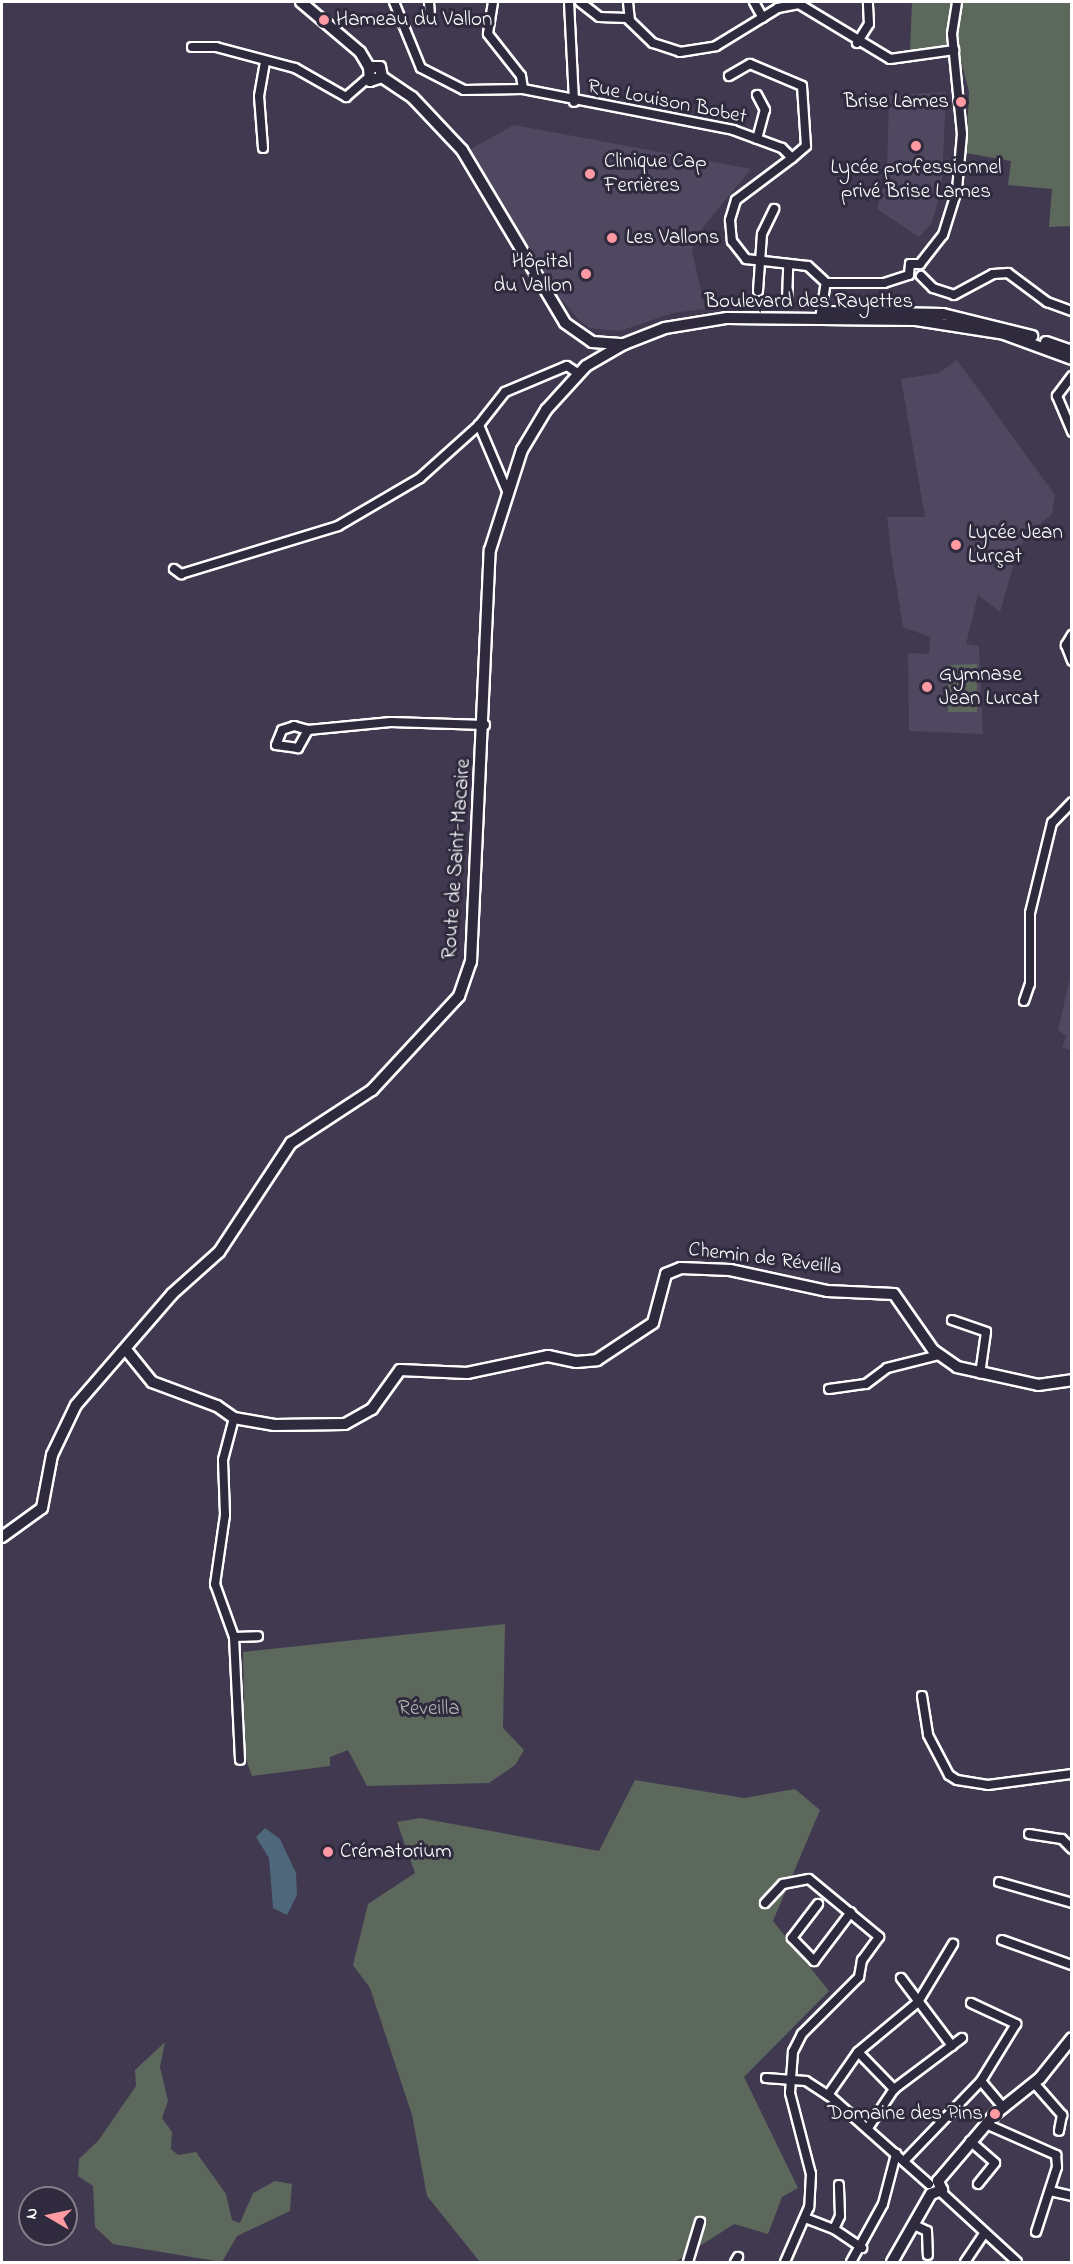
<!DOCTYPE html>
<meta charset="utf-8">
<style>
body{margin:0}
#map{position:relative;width:1073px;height:2264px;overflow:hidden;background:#403950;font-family:"Indie Flower",sans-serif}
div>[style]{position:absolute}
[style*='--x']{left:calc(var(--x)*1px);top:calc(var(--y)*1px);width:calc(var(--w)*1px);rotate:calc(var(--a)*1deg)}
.built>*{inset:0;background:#4f4860}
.green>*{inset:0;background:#5d685d}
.water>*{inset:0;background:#4f677a}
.roads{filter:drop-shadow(2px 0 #fff) drop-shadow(-2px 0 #fff) drop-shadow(0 2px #fff) drop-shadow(0 -2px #fff)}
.street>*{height:8px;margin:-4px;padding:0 4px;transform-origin:4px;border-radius:4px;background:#2f2a3d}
.secondary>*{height:10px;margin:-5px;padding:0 5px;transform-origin:5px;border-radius:5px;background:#2f2a3d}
.dots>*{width:16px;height:16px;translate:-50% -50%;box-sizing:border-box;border:3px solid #2f2a3d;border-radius:50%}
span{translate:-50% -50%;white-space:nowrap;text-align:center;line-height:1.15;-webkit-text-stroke:6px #2f2a3d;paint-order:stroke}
.poi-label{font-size:21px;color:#fff}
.left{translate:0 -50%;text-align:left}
.right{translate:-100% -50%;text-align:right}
.street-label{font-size:21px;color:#fff}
.park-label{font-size:21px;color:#aeb4ae}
.frame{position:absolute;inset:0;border:3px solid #fff;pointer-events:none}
.north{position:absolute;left:18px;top:2186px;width:60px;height:60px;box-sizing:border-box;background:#2f2a3d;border:2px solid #827f8b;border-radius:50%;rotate:279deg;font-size:16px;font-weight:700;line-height:24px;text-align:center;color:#fff}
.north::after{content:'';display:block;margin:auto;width:21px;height:27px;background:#ff9aa2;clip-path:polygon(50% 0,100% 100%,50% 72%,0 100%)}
</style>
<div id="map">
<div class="built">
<i style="clip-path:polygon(946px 92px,942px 184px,932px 223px,919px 237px,877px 209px,887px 170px,889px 95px)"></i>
<i style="clip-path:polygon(514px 125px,751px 169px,704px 226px,692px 250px,705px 309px,673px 313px,620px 331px,590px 328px,580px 321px,556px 293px,469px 150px)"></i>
<i style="clip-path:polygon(957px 360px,1055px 495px,1052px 514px,1026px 536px,1017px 553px,1000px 612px,978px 595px,966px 644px,979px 646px,983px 734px,909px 731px,908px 653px,929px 654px,930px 637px,903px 627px,891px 553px,887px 517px,925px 517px,901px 379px,939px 373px)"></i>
<i style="clip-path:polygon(1071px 974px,1071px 1050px,1062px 1048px,1066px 1036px,1058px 1030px)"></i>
</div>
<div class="green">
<i style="clip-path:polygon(912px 2px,1071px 2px,1071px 226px,1049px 227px,1052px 189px,1008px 185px,1011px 161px,966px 153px,969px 92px,957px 45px,910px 50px)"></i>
<i style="clip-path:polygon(977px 664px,977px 712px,948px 712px,948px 665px)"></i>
<i style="clip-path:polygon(505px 1624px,503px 1728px,524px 1750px,515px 1765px,489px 1783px,367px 1786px,348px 1750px,330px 1757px,330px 1766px,252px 1776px,245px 1756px,243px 1652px)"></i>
<i style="clip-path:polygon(635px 1780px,744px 1798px,795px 1789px,820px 1810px,773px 1921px,829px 1991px,744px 2077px,798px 2188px,782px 2197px,768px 2234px,734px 2224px,675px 2262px,480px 2262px,427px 2196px,412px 2115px,370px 1988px,353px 1965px,368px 1904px,415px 1873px,397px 1822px,420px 1818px,599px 1851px)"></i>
<i style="clip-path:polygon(165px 2042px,160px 2067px,168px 2101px,162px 2118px,172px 2132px,171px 2149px,178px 2155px,196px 2152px,226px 2194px,232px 2220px,240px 2223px,253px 2193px,275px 2181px,292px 2184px,290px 2211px,237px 2236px,222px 2262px,113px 2244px,95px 2227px,93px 2186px,78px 2176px,79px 2159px,98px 2141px,136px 2086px,135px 2070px)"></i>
</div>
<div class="water">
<i style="clip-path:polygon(265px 1828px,280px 1839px,296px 1873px,297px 1895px,287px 1915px,273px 1908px,269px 1858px,256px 1837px)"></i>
</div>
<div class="roads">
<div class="street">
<i style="--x:394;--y:2;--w:71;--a:67.8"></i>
<i style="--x:421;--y:68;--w:48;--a:27.1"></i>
<i style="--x:464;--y:90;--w:59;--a:-1"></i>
<i style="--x:523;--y:89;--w:214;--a:11"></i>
<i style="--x:733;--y:130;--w:52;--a:20.2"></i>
<i style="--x:782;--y:148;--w:14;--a:45"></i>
<i style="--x:792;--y:158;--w:70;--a:143.1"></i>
<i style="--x:736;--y:200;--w:21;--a:107"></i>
<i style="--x:730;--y:220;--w:21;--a:85"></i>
<i style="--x:732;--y:241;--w:23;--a:52"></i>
<i style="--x:746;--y:259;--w:62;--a:6.4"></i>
<i style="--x:808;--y:266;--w:25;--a:43"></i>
<i style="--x:429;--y:2;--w:13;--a:86"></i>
<i style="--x:493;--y:2;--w:32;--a:99"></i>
<i style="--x:488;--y:34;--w:53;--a:51.8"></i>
<i style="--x:521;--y:76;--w:13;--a:81"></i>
<i style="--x:569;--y:2;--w:100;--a:87.1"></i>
<i style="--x:580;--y:2;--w:24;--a:38"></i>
<i style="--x:599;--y:17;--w:28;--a:2"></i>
<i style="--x:627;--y:18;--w:36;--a:44"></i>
<i style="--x:653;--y:43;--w:28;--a:18"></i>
<i style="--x:680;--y:52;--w:36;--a:-9"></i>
<i style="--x:716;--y:46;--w:73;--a:-31.5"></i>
<i style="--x:778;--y:8;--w:21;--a:-11"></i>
<i style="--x:799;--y:4;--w:106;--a:31.1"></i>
<i style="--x:890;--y:59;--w:65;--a:-8"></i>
<i style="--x:628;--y:2;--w:18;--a:84"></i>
<i style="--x:754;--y:2;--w:18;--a:61"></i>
<i style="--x:857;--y:43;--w:22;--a:-58"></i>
<i style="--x:869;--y:24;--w:22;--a:-93"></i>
<i style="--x:192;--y:47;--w:24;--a:0"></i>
<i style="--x:216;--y:47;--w:82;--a:14.9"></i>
<i style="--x:295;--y:68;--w:59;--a:29.6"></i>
<i style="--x:346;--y:97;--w:29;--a:-41"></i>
<i style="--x:729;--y:76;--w:24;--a:-30"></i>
<i style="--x:750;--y:64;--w:56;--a:22.9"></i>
<i style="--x:802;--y:86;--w:60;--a:86.2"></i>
<i style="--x:806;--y:146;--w:18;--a:139"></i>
<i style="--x:757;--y:139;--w:30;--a:-75"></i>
<i style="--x:765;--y:110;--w:17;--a:-118"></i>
<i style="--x:263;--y:148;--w:52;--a:-94.4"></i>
<i style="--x:259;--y:96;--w:35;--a:-80"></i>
<i style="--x:920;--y:264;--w:37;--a:-52"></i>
<i style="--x:943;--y:235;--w:47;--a:-72.7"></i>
<i style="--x:957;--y:190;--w:56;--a:-84.9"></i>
<i style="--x:962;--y:134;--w:100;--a:-95.7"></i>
<i style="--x:952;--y:34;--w:32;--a:-81"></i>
<i style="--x:909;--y:275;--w:11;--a:-85"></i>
<i style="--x:910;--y:264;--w:10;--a:0"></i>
<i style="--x:921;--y:276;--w:17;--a:45"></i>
<i style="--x:933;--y:288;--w:22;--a:18"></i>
<i style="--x:954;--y:295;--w:44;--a:-28.3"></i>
<i style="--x:993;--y:274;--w:15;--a:-4"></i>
<i style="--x:1008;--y:273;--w:49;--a:36.6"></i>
<i style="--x:1047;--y:302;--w:27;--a:20"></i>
<i style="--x:758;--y:291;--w:57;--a:-86"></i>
<i style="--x:762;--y:234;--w:28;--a:-64"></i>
<i style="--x:787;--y:301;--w:36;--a:-88"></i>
<i style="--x:820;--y:319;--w:36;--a:-81"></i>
<i style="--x:826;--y:283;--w:58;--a:0"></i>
<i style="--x:884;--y:283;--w:26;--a:-18"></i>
<i style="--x:1072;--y:376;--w:25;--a:127"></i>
<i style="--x:1057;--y:396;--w:39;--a:67"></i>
<i style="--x:507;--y:491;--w:72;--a:-113"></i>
<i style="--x:479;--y:425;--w:42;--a:-51.8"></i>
<i style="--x:505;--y:392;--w:67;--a:-22.8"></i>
<i style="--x:567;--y:366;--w:14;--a:34"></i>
<i style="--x:174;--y:569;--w:9;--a:36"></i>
<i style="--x:181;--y:574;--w:164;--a:-17"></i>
<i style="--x:338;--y:526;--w:95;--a:-30.3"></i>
<i style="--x:420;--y:478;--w:79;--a:-41.9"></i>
<i style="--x:1072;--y:635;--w:12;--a:121"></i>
<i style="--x:1066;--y:645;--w:17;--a:69"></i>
<i style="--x:308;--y:730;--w:21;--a:119"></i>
<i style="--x:298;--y:748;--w:22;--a:-172"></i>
<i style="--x:276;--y:745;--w:16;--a:-68"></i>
<i style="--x:282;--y:730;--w:13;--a:-18"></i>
<i style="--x:294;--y:726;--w:15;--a:16"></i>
<i style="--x:308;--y:730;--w:83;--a:-5.5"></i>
<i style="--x:391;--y:722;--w:94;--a:1.8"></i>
<i style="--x:1024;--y:1001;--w:18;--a:-71"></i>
<i style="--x:1030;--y:984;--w:71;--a:-90"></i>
<i style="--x:1030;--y:913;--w:93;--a:-76.3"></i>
<i style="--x:1052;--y:823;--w:29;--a:-46"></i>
<i style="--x:952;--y:1320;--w:36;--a:19"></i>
<i style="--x:986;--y:1332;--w:42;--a:98.1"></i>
<i style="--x:829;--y:1389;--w:37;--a:-8"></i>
<i style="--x:866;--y:1384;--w:26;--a:-37"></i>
<i style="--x:887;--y:1368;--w:54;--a:-14"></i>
<i style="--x:234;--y:1418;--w:43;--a:104.7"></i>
<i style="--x:223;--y:1460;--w:55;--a:87.9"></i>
<i style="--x:225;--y:1515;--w:70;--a:98.2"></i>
<i style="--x:215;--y:1584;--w:56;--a:70.3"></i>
<i style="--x:234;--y:1637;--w:123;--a:87.2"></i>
<i style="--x:234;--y:1637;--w:24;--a:-2"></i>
<i style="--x:922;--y:1696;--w:39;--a:81"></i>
<i style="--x:928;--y:1735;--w:45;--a:62.3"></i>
<i style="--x:949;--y:1775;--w:9;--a:32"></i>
<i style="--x:957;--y:1780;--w:31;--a:9"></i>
<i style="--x:988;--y:1785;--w:85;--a:-7.5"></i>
<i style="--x:1029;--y:1834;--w:33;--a:9"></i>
<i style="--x:1062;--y:1839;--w:14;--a:45"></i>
<i style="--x:999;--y:1882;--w:76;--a:16"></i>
<i style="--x:765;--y:1903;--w:26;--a:-47"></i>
<i style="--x:783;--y:1884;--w:26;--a:-11"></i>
<i style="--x:809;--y:1879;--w:91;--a:39.6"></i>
<i style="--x:879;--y:1937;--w:29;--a:126"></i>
<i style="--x:862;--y:1960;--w:17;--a:100"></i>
<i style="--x:859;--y:1977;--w:81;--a:135"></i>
<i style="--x:802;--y:2034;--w:20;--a:117"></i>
<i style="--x:793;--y:2052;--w:41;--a:94.2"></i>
<i style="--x:790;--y:2093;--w:84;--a:75.5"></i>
<i style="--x:811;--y:2174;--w:33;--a:93"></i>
<i style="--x:809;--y:2207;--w:60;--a:113.6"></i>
<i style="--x:818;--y:1904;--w:43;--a:127.4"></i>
<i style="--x:792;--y:1938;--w:32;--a:46"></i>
<i style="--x:814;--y:1961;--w:61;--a:-52.9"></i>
<i style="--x:1002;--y:1940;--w:74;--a:19.7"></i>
<i style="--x:901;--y:1978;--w:85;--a:53.1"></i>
<i style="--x:971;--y:2003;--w:50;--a:25"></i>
<i style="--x:1016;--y:2024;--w:67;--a:121.6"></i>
<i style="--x:981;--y:2081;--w:34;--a:50"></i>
<i style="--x:858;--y:2052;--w:52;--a:45.8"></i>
<i style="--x:766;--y:2078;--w:40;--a:4.3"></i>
<i style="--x:806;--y:2081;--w:30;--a:33"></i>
<i style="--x:831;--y:2097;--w:131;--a:41.6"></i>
<i style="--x:1034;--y:2083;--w:43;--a:48.8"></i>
<i style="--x:1062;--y:2115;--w:16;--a:101"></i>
<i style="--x:828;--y:2095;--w:52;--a:-55.1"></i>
<i style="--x:858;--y:2052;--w:78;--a:-39.8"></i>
<i style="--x:918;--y:2002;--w:68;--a:-58.9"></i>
<i style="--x:986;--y:2124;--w:77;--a:23.9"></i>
<i style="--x:1056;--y:2155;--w:12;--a:85"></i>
<i style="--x:1057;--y:2167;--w:68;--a:107.9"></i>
<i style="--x:868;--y:2128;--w:47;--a:-56.3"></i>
<i style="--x:894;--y:2089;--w:85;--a:-36.9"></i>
<i style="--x:970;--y:2141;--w:33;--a:41"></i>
<i style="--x:995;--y:2163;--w:27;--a:129"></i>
<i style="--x:904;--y:2161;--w:111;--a:-46.1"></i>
<i style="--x:1050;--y:2191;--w:23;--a:13"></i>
<i style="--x:941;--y:2192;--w:103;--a:42.6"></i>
<i style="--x:805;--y:2218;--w:31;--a:21"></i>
<i style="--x:834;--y:2229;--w:34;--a:34"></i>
<i style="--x:914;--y:2225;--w:14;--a:25"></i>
<i style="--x:927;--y:2231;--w:24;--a:88"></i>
<i style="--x:834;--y:2229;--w:14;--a:-65"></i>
<i style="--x:840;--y:2216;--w:31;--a:-92"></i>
<i style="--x:688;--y:2262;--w:42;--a:-73.3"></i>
<i style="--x:735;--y:2262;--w:6;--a:-59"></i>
<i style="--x:851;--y:2262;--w:66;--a:-61.1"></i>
<i style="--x:883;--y:2204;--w:52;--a:-75.4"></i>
<i style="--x:965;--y:2262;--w:34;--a:-56"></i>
</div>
<div class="secondary">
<i style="--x:301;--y:2;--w:77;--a:40.3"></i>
<i style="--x:360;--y:52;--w:17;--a:59"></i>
<i style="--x:369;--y:67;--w:14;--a:86"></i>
<i style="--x:370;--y:81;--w:13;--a:-18"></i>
<i style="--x:369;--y:67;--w:11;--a:0"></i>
<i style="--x:380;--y:67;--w:10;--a:79"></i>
<i style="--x:382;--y:77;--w:36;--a:34"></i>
<i style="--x:412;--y:97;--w:73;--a:46.7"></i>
<i style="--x:462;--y:150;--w:201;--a:59.2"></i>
<i style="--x:565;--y:323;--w:33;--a:35"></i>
<i style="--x:592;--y:342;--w:32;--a:4"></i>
<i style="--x:624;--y:344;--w:44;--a:-21.3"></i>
<i style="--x:665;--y:328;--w:63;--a:-9.2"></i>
<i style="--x:727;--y:318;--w:189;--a:0.6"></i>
<i style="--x:916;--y:320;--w:89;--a:9"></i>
<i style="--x:1004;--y:334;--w:72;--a:20.2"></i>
<i style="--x:826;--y:312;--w:117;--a:1"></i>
<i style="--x:943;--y:314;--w:92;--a:13.9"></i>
<i style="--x:1046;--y:342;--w:28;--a:19"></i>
<i style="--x:127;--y:1351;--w:40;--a:51"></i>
<i style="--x:152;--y:1382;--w:69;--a:20.3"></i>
<i style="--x:217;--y:1406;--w:21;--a:35"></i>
<i style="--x:234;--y:1418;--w:41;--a:9.9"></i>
<i style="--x:274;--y:1425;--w:71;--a:-0.8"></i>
<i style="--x:345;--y:1424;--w:31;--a:-29"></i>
<i style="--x:372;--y:1409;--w:48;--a:-54.3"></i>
<i style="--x:400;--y:1370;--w:67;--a:2.6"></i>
<i style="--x:467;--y:1373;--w:83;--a:-11.9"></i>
<i style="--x:548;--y:1356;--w:29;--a:12"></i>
<i style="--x:576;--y:1362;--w:21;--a:-5"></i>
<i style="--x:597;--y:1360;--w:67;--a:-33.5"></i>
<i style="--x:653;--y:1323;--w:51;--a:-75.1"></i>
<i style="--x:666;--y:1274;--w:16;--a:-22"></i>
<i style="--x:681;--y:1268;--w:49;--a:2.3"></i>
<i style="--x:730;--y:1270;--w:99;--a:12.2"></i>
<i style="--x:827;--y:1291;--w:67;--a:2.6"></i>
<i style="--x:894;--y:1294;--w:68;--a:55.1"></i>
<i style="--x:933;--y:1350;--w:29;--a:35"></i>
<i style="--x:957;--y:1367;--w:83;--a:12.5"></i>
<i style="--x:1038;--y:1385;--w:34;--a:-8"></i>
<i style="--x:2;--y:1537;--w:49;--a:-35.9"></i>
<i style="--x:42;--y:1508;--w:54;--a:-79.3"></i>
<i style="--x:52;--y:1455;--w:55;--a:-64.4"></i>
<i style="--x:76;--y:1405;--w:147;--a:-49.1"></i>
<i style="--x:172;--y:1294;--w:63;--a:-41.8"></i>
<i style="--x:219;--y:1252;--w:131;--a:-56.6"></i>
<i style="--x:291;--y:1143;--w:97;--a:-33.2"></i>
<i style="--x:372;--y:1090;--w:128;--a:-47.2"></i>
<i style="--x:459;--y:996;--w:36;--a:-71"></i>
<i style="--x:471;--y:962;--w:412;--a:-87.4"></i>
<i style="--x:490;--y:550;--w:105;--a:-72.3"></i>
<i style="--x:522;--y:450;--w:47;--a:-59"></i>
<i style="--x:546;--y:410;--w:59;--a:-47.7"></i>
<i style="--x:586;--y:366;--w:44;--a:-30.1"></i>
<i style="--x:938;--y:2181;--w:88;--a:-49.6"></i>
<i style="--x:995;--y:2114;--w:58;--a:-38.7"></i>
<i style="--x:1040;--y:2078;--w:51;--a:-51.3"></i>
<i style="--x:931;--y:2194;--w:12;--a:-20"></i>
<i style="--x:942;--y:2190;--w:10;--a:-114"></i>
<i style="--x:892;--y:2262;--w:78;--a:-60.2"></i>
</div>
</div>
<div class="dots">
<i style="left:324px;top:20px;background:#ff9aa2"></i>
<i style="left:961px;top:102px;background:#ff9aa2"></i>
<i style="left:916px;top:146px;background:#ff9aa2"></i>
<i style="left:590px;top:174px;background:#ff9aa2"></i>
<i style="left:612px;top:238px;background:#ff9aa2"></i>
<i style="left:586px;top:274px;background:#ff9aa2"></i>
<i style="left:956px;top:545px;background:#ff9aa2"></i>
<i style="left:927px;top:687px;background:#ff9aa2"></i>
<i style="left:328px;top:1852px;background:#ff9aa2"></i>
<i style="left:995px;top:2114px;background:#ff9aa2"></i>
</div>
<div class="poi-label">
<span class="left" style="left:336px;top:20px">Hameau du Vallon</span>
<span class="right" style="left:949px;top:102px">Brise Lames</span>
<span class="left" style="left:604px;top:174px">Clinique Cap<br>Ferrières</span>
<span style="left:916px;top:180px">Lycée professionnel<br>privé Brise Lames</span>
<span class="left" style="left:626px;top:238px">Les Vallons</span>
<span class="right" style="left:572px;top:274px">Hôpital<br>du Vallon</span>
<span class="left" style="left:968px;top:545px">Lycée Jean<br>Lurçat</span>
<span class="left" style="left:939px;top:687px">Gymnase<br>Jean Lurcat</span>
<span class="left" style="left:340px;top:1852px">Crématorium</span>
<span class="right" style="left:983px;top:2114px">Domaine des Pins</span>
</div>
<div class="street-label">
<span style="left:667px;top:102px;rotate:11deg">Rue Louison Bobet</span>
<span style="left:809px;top:302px">Boulevard des Rayettes</span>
<span style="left:457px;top:859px;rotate:-86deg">Route de Saint-Macaire</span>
<span style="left:765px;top:1259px;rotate:7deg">Chemin de Réveilla</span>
</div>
<div class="park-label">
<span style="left:429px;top:1709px">Réveilla</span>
</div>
<div class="frame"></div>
<div class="north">N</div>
</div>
